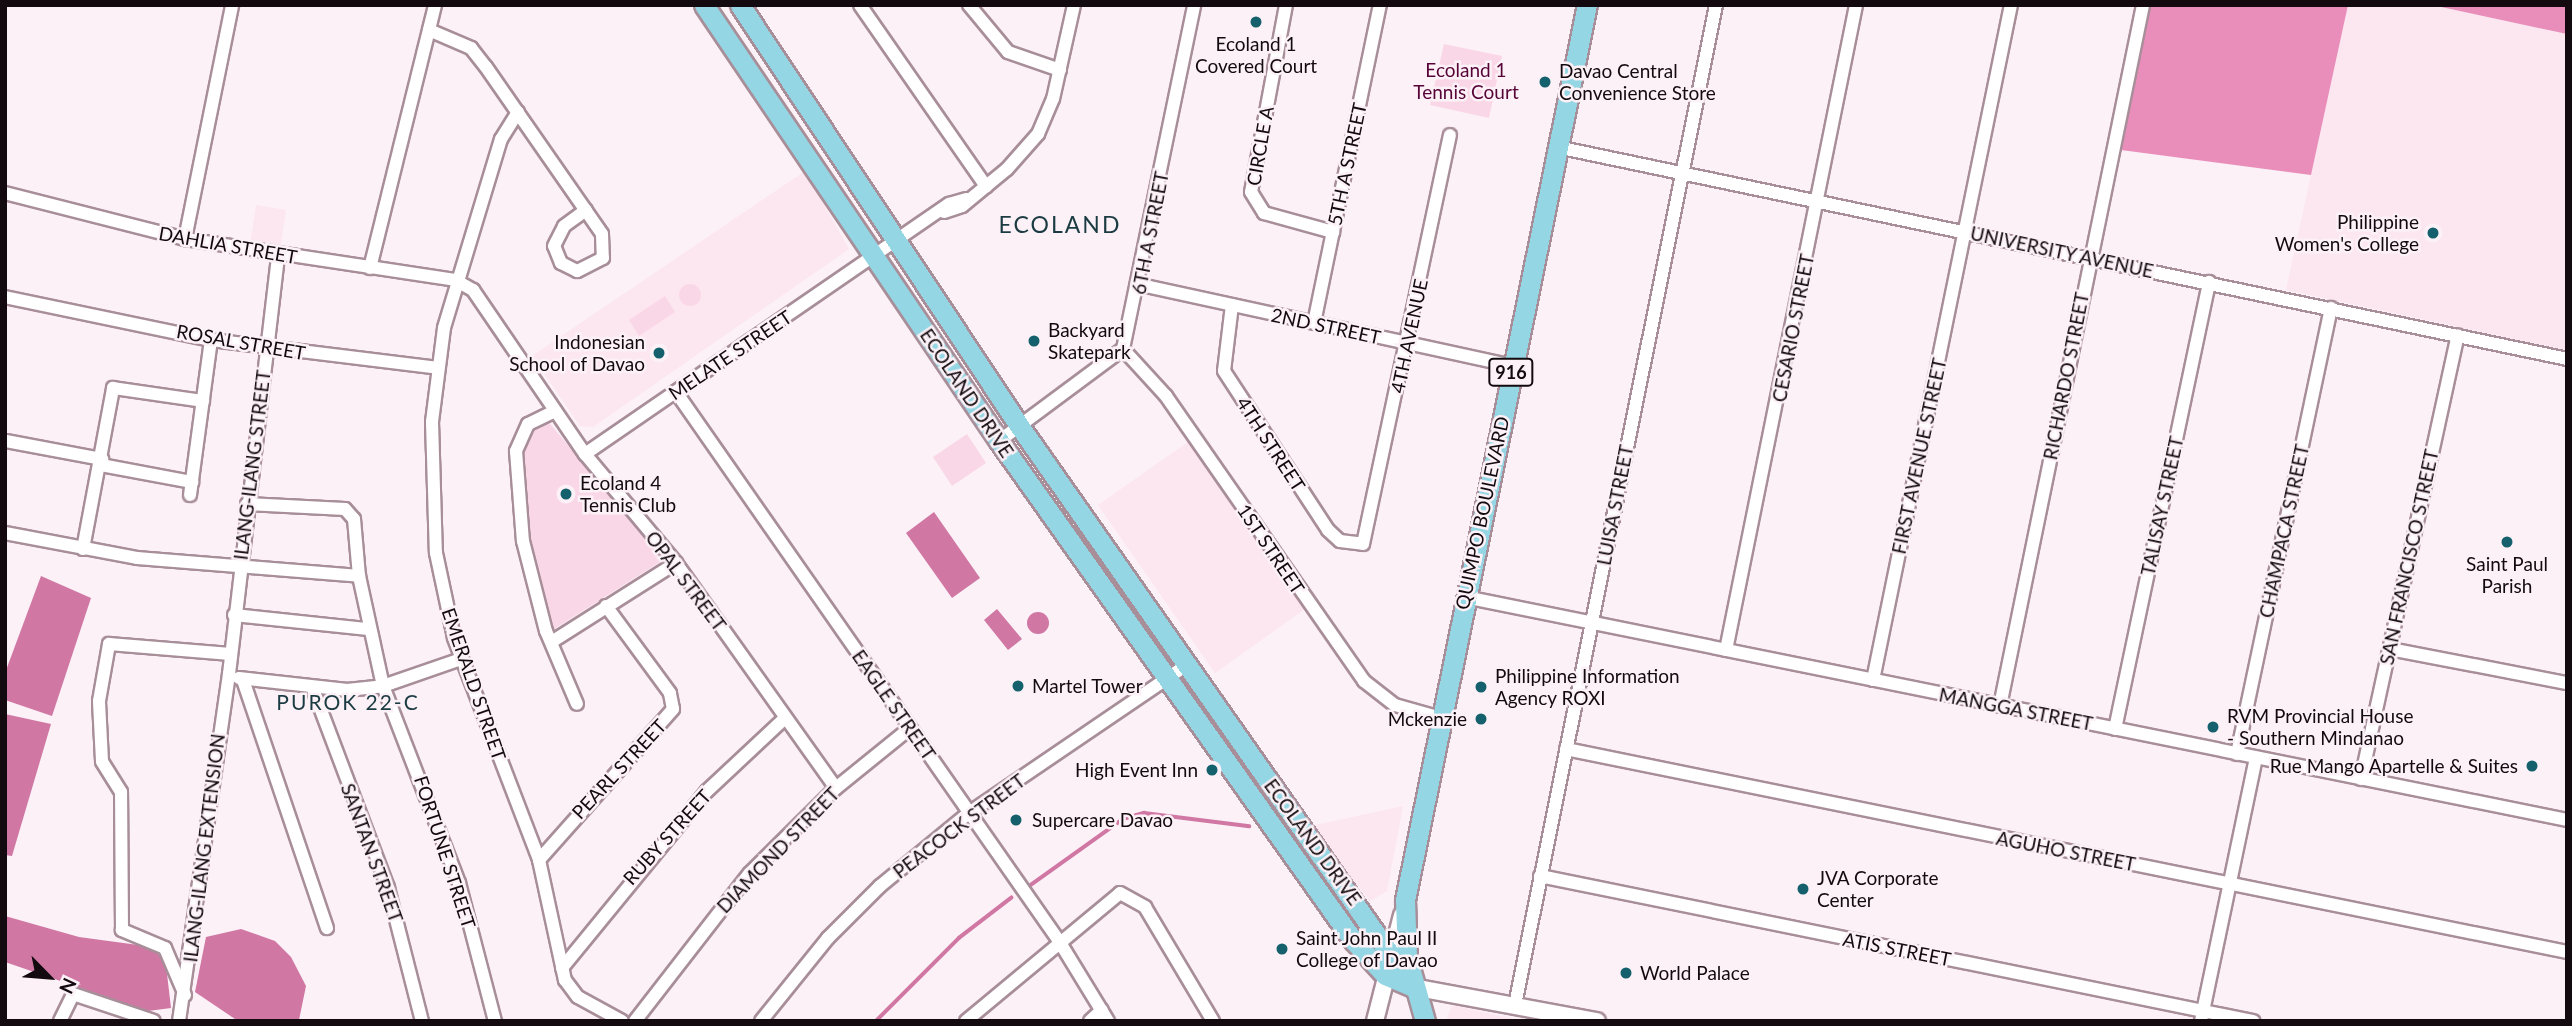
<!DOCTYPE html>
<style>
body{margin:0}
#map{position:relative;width:2572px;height:1026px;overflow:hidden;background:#fcf1f6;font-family:Lato,sans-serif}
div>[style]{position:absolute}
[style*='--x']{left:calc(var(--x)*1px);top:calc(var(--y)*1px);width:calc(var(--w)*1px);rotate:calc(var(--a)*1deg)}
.built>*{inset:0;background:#fce6ef}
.green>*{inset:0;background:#fad7e7}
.round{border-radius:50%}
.forest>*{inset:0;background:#e98ebb}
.water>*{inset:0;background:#d077a4}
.stream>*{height:3.5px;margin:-1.75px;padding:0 1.75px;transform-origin:1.75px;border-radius:1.75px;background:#d077a4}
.roads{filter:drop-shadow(2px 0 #a88e99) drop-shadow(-2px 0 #a88e99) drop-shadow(0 2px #a88e99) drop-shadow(0 -2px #a88e99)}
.minor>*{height:12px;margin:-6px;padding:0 6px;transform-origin:6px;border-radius:6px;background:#fff}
.tertiary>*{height:16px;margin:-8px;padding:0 8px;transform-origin:8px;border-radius:8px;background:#fff}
.primary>*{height:19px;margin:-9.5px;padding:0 9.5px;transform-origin:9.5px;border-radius:9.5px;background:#94d6e3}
.dots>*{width:19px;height:19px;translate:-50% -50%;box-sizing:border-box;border:4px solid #fcf1f6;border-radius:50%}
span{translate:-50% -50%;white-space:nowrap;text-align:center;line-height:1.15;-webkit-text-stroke:5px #fcf1f6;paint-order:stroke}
.shield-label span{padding:2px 5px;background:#fcf1f6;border:2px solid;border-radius:5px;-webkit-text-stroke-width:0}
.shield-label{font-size:18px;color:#120a0e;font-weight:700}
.poi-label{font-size:19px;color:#120a0e}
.left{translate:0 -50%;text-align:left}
.right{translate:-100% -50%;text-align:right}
.park-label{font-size:19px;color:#560438}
.street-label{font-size:19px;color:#120a0e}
.neighbourhood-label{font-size:21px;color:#1b3b42;letter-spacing:2px}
.quarter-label{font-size:23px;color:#1b3b42;letter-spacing:2px}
.frame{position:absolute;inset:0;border:7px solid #120a0e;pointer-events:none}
.north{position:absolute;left:14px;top:942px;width:70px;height:70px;-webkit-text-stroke:5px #fcf1f6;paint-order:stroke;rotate:115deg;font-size:19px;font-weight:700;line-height:28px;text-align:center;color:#120a0e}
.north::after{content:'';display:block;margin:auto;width:24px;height:32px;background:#120a0e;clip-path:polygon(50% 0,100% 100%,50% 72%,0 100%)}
</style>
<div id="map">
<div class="built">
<i style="clip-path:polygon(2348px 5px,2432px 5px,2567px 34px,2567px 350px,2286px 290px)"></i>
<i style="clip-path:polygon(805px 171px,849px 249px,593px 427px,580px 426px,532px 356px)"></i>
<i style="clip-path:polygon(256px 205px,286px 210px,280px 250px,250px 245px)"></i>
<i style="clip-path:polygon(1188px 442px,1305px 609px,1215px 673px,1098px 505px)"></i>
<i style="clip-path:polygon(1403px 806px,1387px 891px,1370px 901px,1311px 826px)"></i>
<i style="clip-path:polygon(1452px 1006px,1456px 1006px,1522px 1021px,1446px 1021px)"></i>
</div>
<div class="green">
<i style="clip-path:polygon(1444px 44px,1502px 56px,1489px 118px,1430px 105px)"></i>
<i class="round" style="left:679px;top:284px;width:22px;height:22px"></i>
<i style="clip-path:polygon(665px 296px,675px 312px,639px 336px,629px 320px)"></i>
<i style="clip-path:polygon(547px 420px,663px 560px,551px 631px,529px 551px,522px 449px,534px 426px)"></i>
<i style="clip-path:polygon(967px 434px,986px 463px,952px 486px,933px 457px)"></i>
</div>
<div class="forest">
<i style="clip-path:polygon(2150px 5px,2348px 5px,2311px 175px,2121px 150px)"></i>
<i style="clip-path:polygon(2432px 5px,2567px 5px,2567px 34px)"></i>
</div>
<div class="water">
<i style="clip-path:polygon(934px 512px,980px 578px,952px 598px,906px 533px)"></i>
<i style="clip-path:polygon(41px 576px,91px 598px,52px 716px,5px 700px,5px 673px)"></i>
<i style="clip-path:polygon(997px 609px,1022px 639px,1008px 650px,984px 620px)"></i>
<i class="round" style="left:1027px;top:612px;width:22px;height:22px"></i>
<i style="clip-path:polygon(5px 714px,51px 724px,12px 856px,5px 855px)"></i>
<i style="clip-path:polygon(5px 916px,79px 937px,153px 947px,166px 965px,171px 1008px,148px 1011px,5px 962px)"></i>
<i style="clip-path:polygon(241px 929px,275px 941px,291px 957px,306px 986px,299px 1020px,238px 1021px,195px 992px,206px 937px)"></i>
</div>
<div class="stream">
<i style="--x:1028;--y:887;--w:117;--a:-35.6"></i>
<i style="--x:1123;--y:819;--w:22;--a:-16"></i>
<i style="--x:1144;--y:813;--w:106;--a:7.1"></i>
<i style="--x:876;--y:1021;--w:117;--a:-45"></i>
<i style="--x:959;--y:938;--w:66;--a:-37.6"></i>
</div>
<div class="roads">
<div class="minor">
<i style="--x:860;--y:5;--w:221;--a:55.2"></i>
<i style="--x:969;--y:5;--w:61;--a:50.3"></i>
<i style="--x:1008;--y:52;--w:55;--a:19.1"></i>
<i style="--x:1286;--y:5;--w:190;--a:100.6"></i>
<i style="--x:1251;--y:192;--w:25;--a:58"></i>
<i style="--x:1264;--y:213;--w:72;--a:15.4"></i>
<i style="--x:429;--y:30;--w:46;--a:23.2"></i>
<i style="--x:471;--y:48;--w:24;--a:52"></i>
<i style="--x:486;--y:67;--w:203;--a:55.2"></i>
<i style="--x:602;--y:234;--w:24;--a:88"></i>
<i style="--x:603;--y:258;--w:29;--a:153"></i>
<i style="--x:577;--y:271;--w:18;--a:-153"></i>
<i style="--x:561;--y:263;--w:18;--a:-112"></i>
<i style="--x:554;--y:246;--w:22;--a:-63"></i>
<i style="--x:564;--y:226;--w:27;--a:-36"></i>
<i style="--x:518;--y:112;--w:32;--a:122"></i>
<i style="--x:501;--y:139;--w:197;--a:106.8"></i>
<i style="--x:444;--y:328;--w:95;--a:97.3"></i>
<i style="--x:432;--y:422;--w:131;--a:88.3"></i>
<i style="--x:436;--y:553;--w:87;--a:78"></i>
<i style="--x:454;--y:638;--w:238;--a:69"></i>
<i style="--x:539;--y:860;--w:123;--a:77.8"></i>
<i style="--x:565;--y:980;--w:21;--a:53"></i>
<i style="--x:578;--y:997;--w:50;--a:28.6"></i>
<i style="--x:1557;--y:147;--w:1032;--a:11.85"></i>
<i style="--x:5;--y:193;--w:186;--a:14.3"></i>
<i style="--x:185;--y:239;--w:273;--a:8.6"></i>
<i style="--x:455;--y:280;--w:21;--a:29"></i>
<i style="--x:473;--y:290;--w:199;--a:55.7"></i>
<i style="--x:585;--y:454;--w:142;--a:50.1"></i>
<i style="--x:676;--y:563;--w:276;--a:54.6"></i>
<i style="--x:944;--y:212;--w:19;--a:-18"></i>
<i style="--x:962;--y:206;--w:58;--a:-39.4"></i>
<i style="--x:1007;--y:169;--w:47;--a:-48.5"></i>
<i style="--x:1038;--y:134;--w:38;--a:-67"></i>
<i style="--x:1053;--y:99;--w:96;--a:-77.4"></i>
<i style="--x:185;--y:239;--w:239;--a:-78.6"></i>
<i style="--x:370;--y:268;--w:271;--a:-76.1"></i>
<i style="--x:1141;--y:285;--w:380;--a:12.3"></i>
<i style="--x:5;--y:297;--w:210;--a:11.8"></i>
<i style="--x:211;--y:340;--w:229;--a:7"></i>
<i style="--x:1232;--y:305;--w:66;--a:96.9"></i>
<i style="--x:1224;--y:371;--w:190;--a:56.8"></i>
<i style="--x:1328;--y:530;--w:16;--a:43"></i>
<i style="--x:1340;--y:541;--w:23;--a:7"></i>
<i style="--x:1363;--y:544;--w:418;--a:-78"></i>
<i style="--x:1314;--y:323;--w:325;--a:-78.3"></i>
<i style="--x:1123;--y:349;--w:64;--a:47.5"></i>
<i style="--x:1166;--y:396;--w:347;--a:55.2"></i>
<i style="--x:1364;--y:681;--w:39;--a:38"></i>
<i style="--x:1395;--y:705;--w:48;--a:15.8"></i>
<i style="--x:676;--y:392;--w:669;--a:55.1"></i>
<i style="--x:1059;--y:941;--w:94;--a:58.5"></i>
<i style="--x:555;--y:411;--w:30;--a:154"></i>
<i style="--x:528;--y:424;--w:30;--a:114"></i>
<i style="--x:516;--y:451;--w:90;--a:85.6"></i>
<i style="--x:523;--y:541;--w:93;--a:75.7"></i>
<i style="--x:546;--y:631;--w:79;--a:67"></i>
<i style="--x:6;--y:441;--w:98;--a:10.6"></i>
<i style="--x:999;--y:441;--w:154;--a:-36.6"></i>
<i style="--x:1123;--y:349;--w:351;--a:-78.3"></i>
<i style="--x:585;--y:454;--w:442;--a:-34.5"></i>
<i style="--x:949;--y:204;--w:18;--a:-16"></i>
<i style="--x:101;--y:465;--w:93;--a:10.6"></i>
<i style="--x:190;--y:495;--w:156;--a:-82.3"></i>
<i style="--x:247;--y:504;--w:98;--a:2.9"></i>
<i style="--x:345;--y:509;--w:13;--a:48"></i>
<i style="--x:354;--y:519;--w:57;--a:85"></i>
<i style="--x:359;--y:576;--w:113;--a:77.7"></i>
<i style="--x:383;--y:686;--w:211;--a:68.9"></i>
<i style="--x:459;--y:883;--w:143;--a:75.4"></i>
<i style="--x:5;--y:533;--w:134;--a:10.7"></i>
<i style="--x:137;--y:558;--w:223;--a:4.6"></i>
<i style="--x:83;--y:549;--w:164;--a:-79.4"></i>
<i style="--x:113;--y:388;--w:91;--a:8.2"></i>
<i style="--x:1465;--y:597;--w:1124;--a:11.44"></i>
<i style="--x:234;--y:615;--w:135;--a:6"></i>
<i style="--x:553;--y:641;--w:146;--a:-32.4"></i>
<i style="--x:2390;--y:649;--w:180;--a:10.9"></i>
<i style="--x:1726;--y:650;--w:658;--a:-78.6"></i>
<i style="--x:239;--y:678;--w:109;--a:6.3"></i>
<i style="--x:347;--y:690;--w:36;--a:-6"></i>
<i style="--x:383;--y:686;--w:83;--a:-19.1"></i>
<i style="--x:243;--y:680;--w:262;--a:71.3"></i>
<i style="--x:1873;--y:680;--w:689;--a:-78.45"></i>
<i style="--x:313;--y:689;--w:213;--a:69.3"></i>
<i style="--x:388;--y:888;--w:137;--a:75.7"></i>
<i style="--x:2000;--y:706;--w:715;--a:-78.47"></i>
<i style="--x:2115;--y:729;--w:457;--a:-78.1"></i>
<i style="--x:1566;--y:749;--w:1021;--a:11.46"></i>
<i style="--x:2237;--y:754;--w:456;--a:-78.1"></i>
<i style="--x:2361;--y:779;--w:454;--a:-77.7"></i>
<i style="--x:539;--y:860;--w:202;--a:-48.4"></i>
<i style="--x:673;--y:709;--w:16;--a:-101"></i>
<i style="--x:670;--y:693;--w:108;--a:-126.3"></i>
<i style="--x:1540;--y:876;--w:728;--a:11.5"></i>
<i style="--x:562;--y:968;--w:229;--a:-50.7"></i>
<i style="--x:707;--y:791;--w:107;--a:-43.1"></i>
<i style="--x:185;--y:995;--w:51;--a:-113.1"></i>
<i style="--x:165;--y:948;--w:47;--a:-157.3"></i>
<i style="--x:122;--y:930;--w:138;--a:-90.4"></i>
<i style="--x:121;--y:792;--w:36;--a:-122"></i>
<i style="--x:102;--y:761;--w:60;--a:-92.9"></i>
<i style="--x:99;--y:701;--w:58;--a:-80"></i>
<i style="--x:109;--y:644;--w:122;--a:4.7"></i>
<i style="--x:1515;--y:1005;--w:1020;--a:-78.63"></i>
<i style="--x:60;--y:1021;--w:30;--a:-64"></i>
<i style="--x:73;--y:994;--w:85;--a:18.4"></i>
<i style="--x:179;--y:1021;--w:351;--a:-81.8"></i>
<i style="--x:229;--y:674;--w:422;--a:-83.3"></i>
<i style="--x:635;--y:1021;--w:187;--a:-52.2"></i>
<i style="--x:750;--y:873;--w:121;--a:-44.7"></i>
<i style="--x:836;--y:788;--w:95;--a:-39"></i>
<i style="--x:761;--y:1021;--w:107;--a:-51.1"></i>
<i style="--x:828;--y:938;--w:74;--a:-45"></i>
<i style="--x:880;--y:886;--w:115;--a:-39.4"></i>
<i style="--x:969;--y:813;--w:263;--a:-34.2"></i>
<i style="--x:966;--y:1021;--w:200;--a:-39.7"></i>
<i style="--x:1120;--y:893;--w:29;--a:29"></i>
<i style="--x:1145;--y:907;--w:133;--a:59.2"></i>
<i style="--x:1090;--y:1021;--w:16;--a:-43"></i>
<i style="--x:2201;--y:1021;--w:269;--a:-78.2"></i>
</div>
<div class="tertiary">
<i style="--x:1413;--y:987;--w:187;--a:10.5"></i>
<i style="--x:1375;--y:1021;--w:109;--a:-75.7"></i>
</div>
<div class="primary">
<i style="--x:704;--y:5;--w:526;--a:55.92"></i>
<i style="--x:999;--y:441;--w:612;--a:54.65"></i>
<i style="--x:1353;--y:940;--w:47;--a:47.6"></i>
<i style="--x:1385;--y:975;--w:30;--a:23"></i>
<i style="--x:740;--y:5;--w:506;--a:56.44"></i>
<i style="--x:1020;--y:427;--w:684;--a:54.94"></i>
<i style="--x:1425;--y:1021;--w:66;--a:-105.7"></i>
<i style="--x:1407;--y:957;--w:57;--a:-92"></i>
<i style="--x:1405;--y:900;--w:913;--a:-78.51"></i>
</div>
</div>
<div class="dots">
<i style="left:1256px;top:22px;background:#15606d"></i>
<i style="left:1545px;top:82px;background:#15606d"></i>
<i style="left:2433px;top:233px;background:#15606d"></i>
<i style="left:1034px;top:341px;background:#15606d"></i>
<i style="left:659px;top:353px;background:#15606d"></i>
<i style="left:566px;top:494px;background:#15606d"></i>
<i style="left:2507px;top:542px;background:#15606d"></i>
<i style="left:1018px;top:686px;background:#15606d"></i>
<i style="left:1481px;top:687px;background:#15606d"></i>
<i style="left:1481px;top:719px;background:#15606d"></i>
<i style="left:2213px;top:727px;background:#15606d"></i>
<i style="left:2532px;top:766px;background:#15606d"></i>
<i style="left:1212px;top:770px;background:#15606d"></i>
<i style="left:1016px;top:820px;background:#15606d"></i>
<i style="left:1803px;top:889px;background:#15606d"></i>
<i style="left:1282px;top:949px;background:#15606d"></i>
<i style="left:1626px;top:973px;background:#15606d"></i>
</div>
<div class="shield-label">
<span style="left:1511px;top:372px">916</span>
</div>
<div class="poi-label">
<span style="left:1256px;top:55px">Ecoland 1<br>Covered Court</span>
<span class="left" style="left:1559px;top:82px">Davao Central<br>Convenience Store</span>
<span class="right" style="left:2419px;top:233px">Philippine<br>Women's College</span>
<span class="left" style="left:1048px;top:341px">Backyard<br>Skatepark</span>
<span class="right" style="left:645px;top:353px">Indonesian<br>School of Davao</span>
<span class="left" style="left:580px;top:494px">Ecoland 4<br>Tennis Club</span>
<span style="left:2507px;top:575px">Saint Paul<br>Parish</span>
<span class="left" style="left:1495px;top:687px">Philippine Information<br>Agency ROXI</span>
<span class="left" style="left:1032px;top:686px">Martel Tower</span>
<span class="left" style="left:2227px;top:727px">RVM Provincial House<br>- Southern Mindanao</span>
<span class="right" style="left:1467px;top:719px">Mckenzie</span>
<span class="right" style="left:2518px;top:766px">Rue Mango Apartelle &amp; Suites</span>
<span class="right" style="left:1198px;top:770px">High Event Inn</span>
<span class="left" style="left:1032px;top:820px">Supercare Davao</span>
<span class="left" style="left:1817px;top:889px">JVA Corporate<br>Center</span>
<span class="left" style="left:1296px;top:949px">Saint John Paul II<br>College of Davao</span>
<span class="left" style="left:1640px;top:973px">World Palace</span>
</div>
<div class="park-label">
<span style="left:1466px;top:81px">Ecoland 1<br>Tennis Court</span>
</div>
<div class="street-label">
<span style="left:1260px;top:146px;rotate:-80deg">CIRCLE A</span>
<span style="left:1347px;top:164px;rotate:-78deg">5TH A STREET</span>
<span style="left:1150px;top:233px;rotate:-79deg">6TH A STREET</span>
<span style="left:228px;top:245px;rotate:10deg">DAHLIA STREET</span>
<span style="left:2062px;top:252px;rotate:12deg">UNIVERSITY AVENUE</span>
<span style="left:1326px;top:326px;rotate:12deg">2ND STREET</span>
<span style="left:1793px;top:328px;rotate:-79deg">CESARIO STREET</span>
<span style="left:1409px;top:336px;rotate:-78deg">4TH AVENUE</span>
<span style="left:241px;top:342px;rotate:10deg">ROSAL STREET</span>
<span style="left:730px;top:355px;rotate:-34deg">MELATE STREET</span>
<span style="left:2066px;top:376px;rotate:-79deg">RICHARDO STREET</span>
<span style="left:967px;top:393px;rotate:56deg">ECOLAND DRIVE</span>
<span style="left:1271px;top:444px;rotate:57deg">4TH STREET</span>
<span style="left:1919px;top:456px;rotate:-78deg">FIRST AVENUE STREET</span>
<span style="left:252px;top:465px;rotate:-83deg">ILANG-ILANG STREET</span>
<span style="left:1615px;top:505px;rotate:-79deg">LUISA STREET</span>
<span style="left:2162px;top:506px;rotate:-78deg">TALISAY STREET</span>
<span style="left:1482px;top:513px;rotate:-78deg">QUIMPO BOULEVARD</span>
<span style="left:2284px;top:531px;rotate:-78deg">CHAMPACA STREET</span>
<span style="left:1271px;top:549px;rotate:56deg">1ST STREET</span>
<span style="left:2409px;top:557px;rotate:-78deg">SAN FRANCISCO STREET</span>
<span style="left:686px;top:581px;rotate:53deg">OPAL STREET</span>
<span style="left:474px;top:684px;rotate:71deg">EMERALD STREET</span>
<span style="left:894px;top:705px;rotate:55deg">EAGLE STREET</span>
<span style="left:2016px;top:709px;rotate:11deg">MANGGA STREET</span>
<span style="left:619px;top:769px;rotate:-47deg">PEARL STREET</span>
<span style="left:959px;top:826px;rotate:-37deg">PEACOCK STREET</span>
<span style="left:667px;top:837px;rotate:-48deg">RUBY STREET</span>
<span style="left:1313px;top:842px;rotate:54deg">ECOLAND DRIVE</span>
<span style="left:204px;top:848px;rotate:-83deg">ILANG-ILANG EXTENSION</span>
<span style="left:778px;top:850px;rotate:-46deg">DIAMOND STREET</span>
<span style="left:2066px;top:851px;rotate:11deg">AGUHO STREET</span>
<span style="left:445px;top:852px;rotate:72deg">FORTUNE STREET</span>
<span style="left:372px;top:853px;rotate:70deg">SANTAN STREET</span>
<span style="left:1897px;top:949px;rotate:11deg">ATIS STREET</span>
</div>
<div class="neighbourhood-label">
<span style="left:348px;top:702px">PUROK 22-C</span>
</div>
<div class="quarter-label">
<span style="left:1060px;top:224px">ECOLAND</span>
</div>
<div class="frame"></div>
<div class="north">N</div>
</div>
